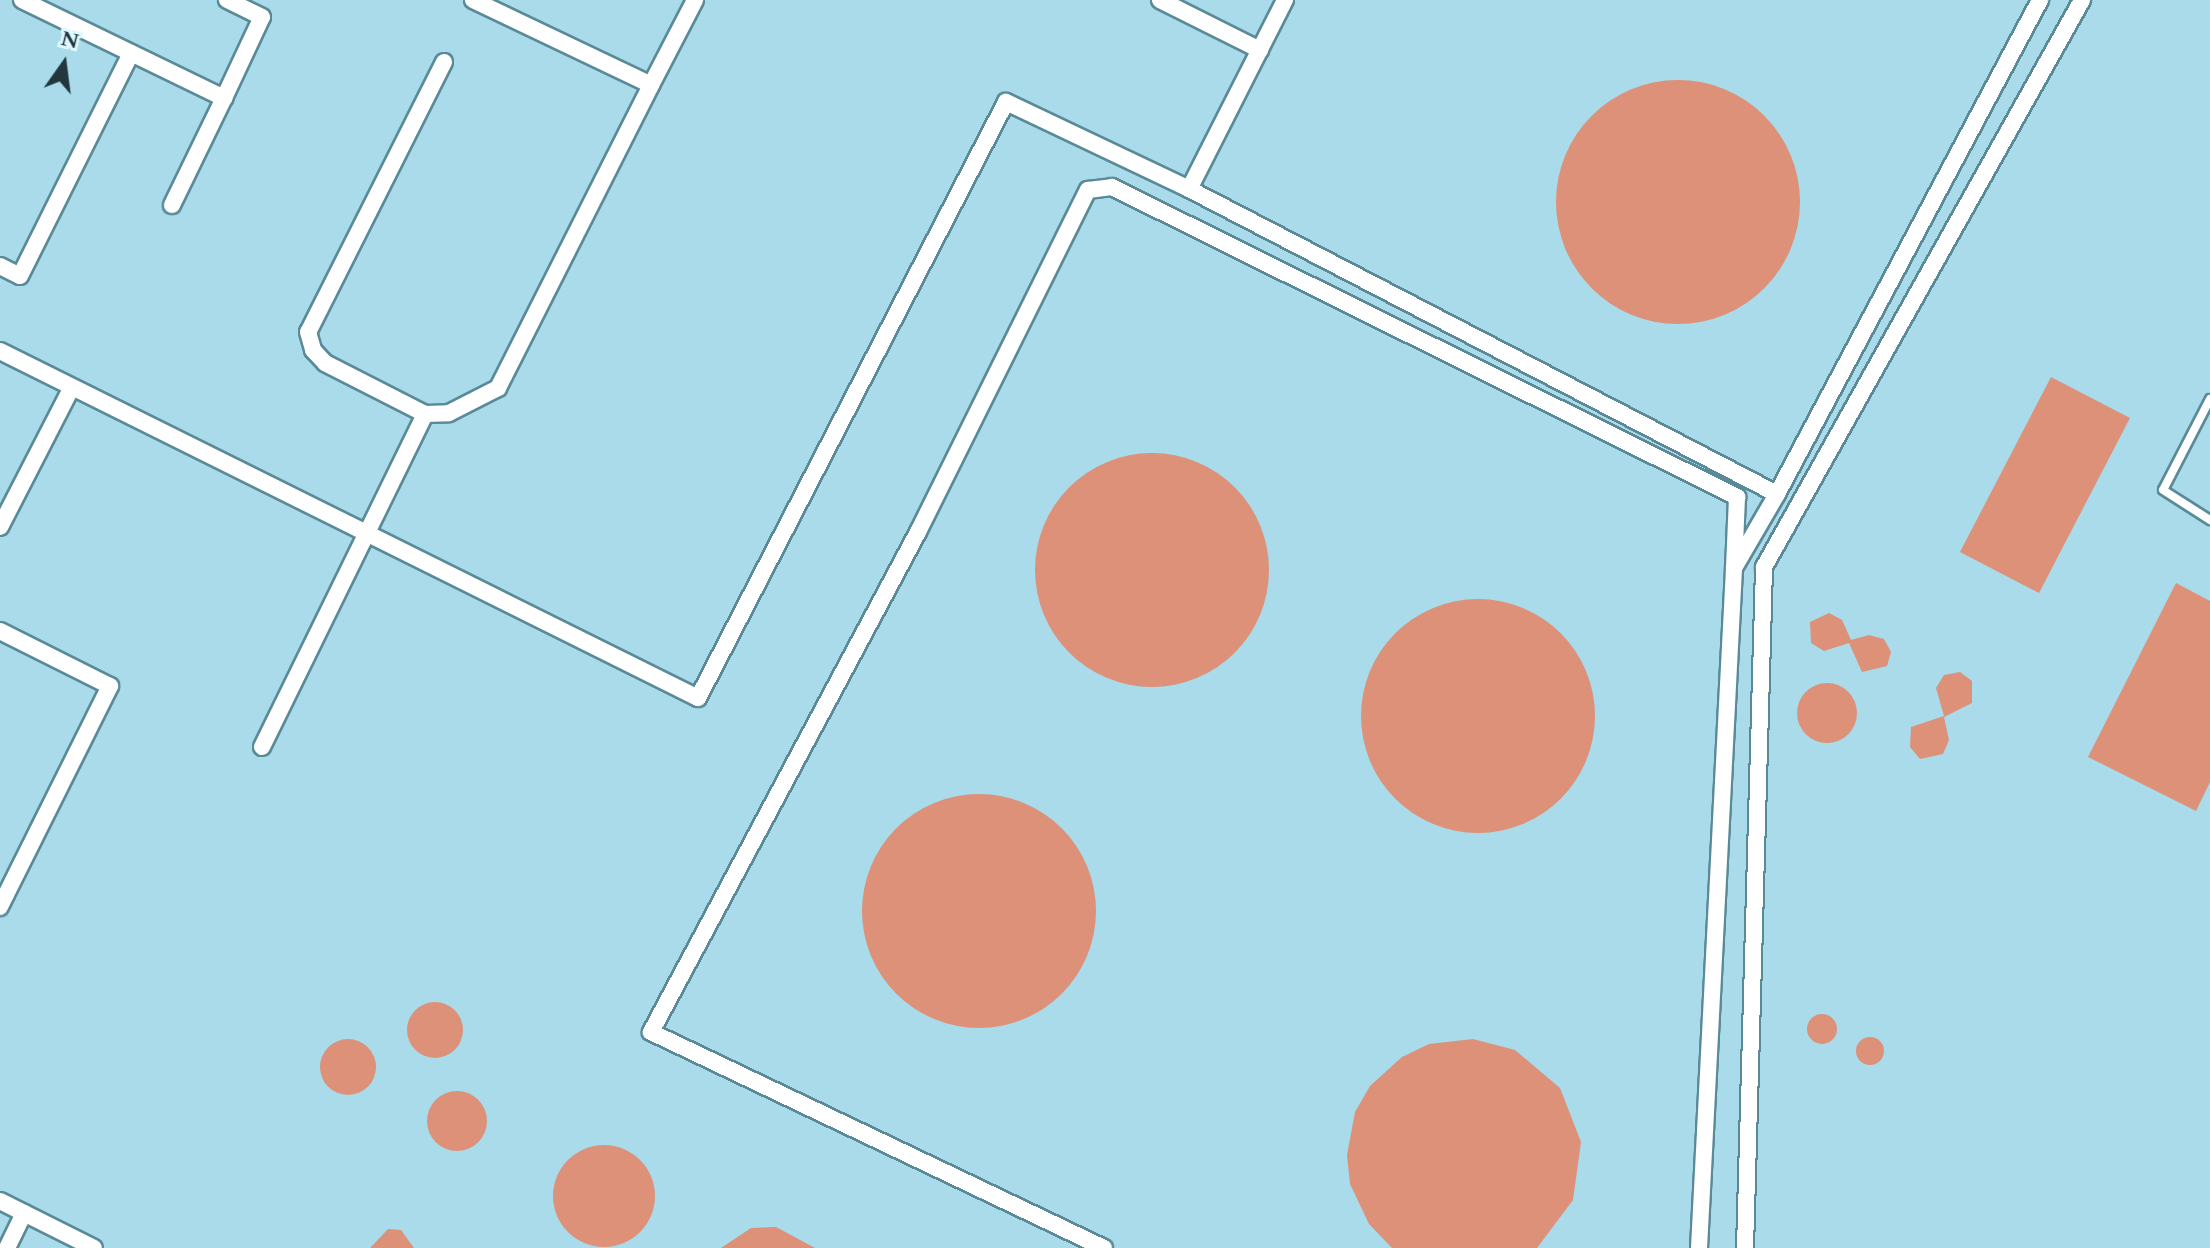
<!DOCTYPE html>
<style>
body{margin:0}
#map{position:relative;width:2210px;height:1248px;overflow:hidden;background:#a9dbea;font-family:Spectral,serif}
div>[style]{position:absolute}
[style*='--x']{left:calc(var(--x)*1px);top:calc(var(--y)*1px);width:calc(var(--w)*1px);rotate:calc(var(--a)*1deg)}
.building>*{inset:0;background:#dd9179}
.round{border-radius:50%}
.roads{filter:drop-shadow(2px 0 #5a8a98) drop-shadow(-2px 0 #5a8a98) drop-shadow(0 2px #5a8a98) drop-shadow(0 -2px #5a8a98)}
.lane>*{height:8px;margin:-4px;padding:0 4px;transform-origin:4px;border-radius:4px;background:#fff}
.street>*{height:16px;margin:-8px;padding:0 8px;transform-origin:8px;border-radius:8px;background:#fff}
span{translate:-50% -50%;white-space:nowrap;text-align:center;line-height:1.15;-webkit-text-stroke:6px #def7ff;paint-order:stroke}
.north{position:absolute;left:24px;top:24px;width:80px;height:80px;-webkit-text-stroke:6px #def7ff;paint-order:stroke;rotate:14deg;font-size:22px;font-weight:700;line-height:32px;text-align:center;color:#22373d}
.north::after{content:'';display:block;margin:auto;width:28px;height:36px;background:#22373d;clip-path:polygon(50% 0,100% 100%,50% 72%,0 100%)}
</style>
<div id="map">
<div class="building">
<i class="round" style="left:1556px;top:80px;width:244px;height:244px"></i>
<i style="clip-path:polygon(2051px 377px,2130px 418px,2039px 593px,1960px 552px)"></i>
<i class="round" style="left:1035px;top:453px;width:234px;height:234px"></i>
<i style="clip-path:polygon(2176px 583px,2210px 601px,2210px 782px,2196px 811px,2088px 757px)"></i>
<i class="round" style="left:1361px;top:599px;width:234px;height:234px"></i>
<i style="clip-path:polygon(1829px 613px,1842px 620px,1851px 640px,1869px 635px,1884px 639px,1891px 652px,1887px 666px,1862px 672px,1849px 643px,1824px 651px,1811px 643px,1810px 622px)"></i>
<i style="clip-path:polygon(1960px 672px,1972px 681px,1972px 703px,1944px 717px,1949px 740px,1943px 754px,1920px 759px,1910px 747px,1911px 727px,1944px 716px,1936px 688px,1944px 675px)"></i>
<i class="round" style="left:1797px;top:683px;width:60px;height:60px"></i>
<i class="round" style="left:862px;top:794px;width:234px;height:234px"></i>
<i class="round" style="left:407px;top:1002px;width:56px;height:56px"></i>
<i class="round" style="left:1807px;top:1014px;width:30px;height:30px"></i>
<i class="round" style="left:1856px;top:1037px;width:28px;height:28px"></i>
<i class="round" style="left:320px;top:1039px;width:56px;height:56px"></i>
<i style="clip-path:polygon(1473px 1039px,1515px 1050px,1560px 1088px,1581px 1142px,1573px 1200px,1537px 1248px,1392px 1248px,1369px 1224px,1350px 1184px,1347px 1155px,1355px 1112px,1370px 1086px,1402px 1057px,1429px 1044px)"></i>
<i class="round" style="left:427px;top:1091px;width:60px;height:60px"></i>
<i class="round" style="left:553px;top:1145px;width:102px;height:102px"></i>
<i style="clip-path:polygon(776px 1227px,815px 1248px,721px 1248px,751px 1228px)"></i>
<i style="clip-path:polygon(388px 1229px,401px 1230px,414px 1248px,370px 1248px)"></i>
</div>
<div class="roads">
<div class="lane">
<i style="--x:2210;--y:399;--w:102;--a:117.3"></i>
<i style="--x:2163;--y:490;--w:56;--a:32.6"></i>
</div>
<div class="street">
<i style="--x:22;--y:0;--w:225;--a:25.9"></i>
<i style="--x:224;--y:98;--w:89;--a:-64.9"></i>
<i style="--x:262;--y:17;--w:39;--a:-154"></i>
<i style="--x:473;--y:0;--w:197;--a:25.5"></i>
<i style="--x:651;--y:85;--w:96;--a:-62.6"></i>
<i style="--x:1160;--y:0;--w:112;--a:26.6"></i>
<i style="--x:1285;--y:0;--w:212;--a:116.9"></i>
<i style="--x:1189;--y:189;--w:662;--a:27.42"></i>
<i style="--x:1777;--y:494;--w:560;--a:-61.97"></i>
<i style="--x:444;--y:62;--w:302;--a:116.7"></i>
<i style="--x:308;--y:332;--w:19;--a:74"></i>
<i style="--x:313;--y:350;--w:18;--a:47"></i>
<i style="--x:325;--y:363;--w:112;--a:27"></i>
<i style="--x:425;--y:414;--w:24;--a:-2"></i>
<i style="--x:449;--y:413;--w:55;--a:-27"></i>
<i style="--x:498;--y:388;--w:339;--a:-63.2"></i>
<i style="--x:172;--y:205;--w:119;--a:-64.1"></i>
<i style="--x:0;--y:266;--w:22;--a:27"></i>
<i style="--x:20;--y:276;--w:249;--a:-63.5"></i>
<i style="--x:0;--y:351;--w:779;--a:26.43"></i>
<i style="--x:698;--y:698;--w:671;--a:-62.67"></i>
<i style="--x:1006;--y:102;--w:203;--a:25.4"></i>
<i style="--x:0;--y:527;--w:157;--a:-62.8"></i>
<i style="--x:0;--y:631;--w:123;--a:26.6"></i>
<i style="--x:110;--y:686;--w:247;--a:116.5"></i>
<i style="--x:262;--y:747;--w:371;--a:-63.9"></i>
<i style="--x:0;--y:1201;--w:105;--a:26.6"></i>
<i style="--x:7;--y:1248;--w:39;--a:-64"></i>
<i style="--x:1104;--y:1248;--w:502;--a:-154.51"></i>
<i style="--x:651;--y:1032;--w:567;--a:-61.9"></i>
<i style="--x:918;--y:532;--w:382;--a:-63.6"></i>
<i style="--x:1088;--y:190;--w:24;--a:-7"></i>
<i style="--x:1112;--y:187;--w:698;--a:26.38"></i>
<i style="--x:1737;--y:497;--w:71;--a:92.4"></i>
<i style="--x:1699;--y:1248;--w:681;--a:-87.05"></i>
<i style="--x:1734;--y:568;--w:86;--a:-59.8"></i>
<i style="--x:1745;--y:1248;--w:681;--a:-88.4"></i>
<i style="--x:1764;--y:567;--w:650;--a:-60.71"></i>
</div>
</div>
<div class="north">N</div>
</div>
